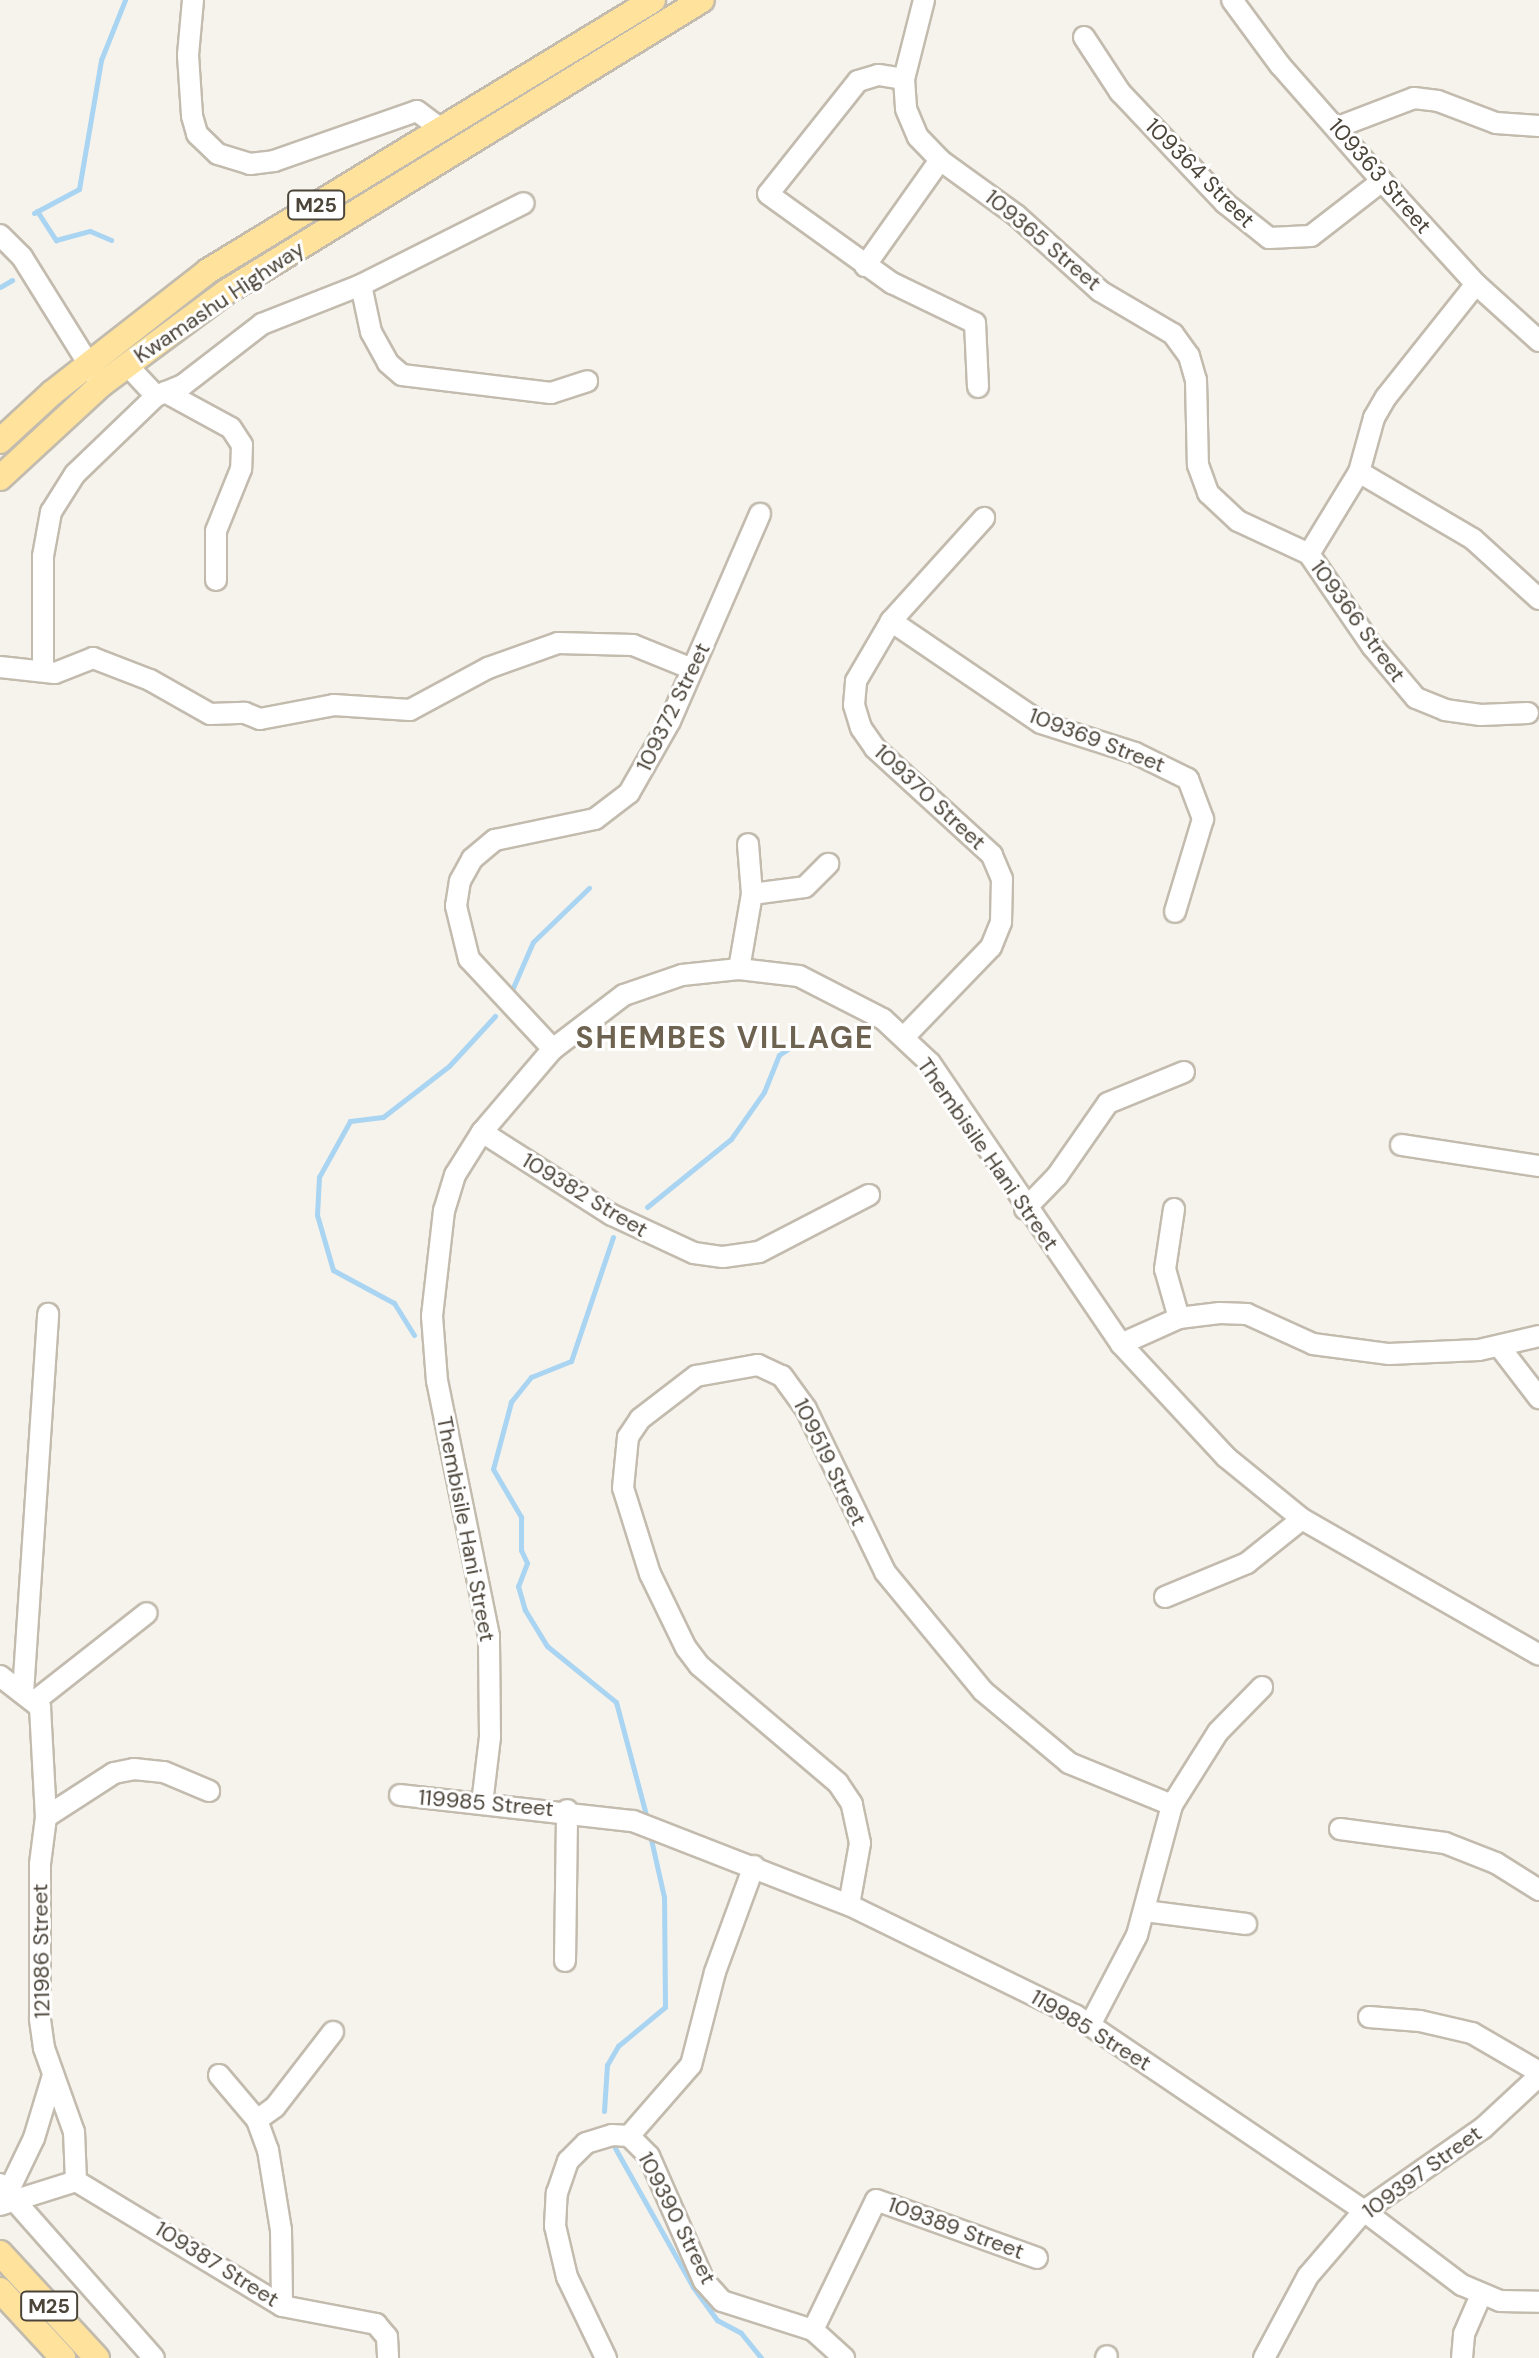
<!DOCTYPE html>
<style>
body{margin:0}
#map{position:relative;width:1539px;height:2358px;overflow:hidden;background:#f6f3ec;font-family:"DM Sans",sans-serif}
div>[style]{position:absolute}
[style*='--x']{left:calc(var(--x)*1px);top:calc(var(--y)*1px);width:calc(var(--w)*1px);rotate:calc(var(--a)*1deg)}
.stream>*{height:5px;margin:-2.5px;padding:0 2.5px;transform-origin:2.5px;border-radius:2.5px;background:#a9d4f2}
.roads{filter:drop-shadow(2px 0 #c2bbae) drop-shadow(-2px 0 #c2bbae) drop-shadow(0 2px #c2bbae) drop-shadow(0 -2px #c2bbae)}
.minor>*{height:20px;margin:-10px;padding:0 10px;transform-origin:10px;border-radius:10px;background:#fff}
.major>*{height:24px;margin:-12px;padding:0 12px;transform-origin:12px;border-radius:12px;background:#ffe39c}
span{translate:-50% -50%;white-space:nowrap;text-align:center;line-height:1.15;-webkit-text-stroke:6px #fff;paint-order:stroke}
.shield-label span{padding:2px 6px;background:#fff;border:2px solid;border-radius:6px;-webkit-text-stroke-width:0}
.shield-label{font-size:20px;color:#4b4439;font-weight:700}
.street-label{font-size:22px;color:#4b4439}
.district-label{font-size:30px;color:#6e6250;font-weight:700;letter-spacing:2px}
</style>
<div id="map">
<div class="stream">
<i style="--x:37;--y:211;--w:35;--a:57"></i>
<i style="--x:56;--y:240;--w:35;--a:-15"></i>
<i style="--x:90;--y:231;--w:23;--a:23"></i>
<i style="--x:34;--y:213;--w:51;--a:-28.1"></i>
<i style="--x:79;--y:189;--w:131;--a:-80.3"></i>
<i style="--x:101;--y:60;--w:65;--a:-68.2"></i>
<i style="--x:0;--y:287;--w:14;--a:-30"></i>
<i style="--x:512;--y:990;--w:52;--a:-66.4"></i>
<i style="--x:533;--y:942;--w:78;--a:-44"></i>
<i style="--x:647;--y:1207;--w:108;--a:-39"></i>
<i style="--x:731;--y:1139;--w:57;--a:-54.9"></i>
<i style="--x:764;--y:1092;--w:40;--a:-68"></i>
<i style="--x:779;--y:1055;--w:14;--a:-34"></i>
<i style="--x:613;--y:1237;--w:131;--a:108.7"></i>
<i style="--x:571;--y:1361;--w:43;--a:158.2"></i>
<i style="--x:531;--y:1377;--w:32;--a:129"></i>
<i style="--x:511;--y:1402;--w:69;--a:105"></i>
<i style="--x:493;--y:1469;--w:56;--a:59.7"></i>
<i style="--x:521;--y:1517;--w:33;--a:90"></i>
<i style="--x:521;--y:1550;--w:14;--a:65"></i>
<i style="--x:527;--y:1563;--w:25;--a:111"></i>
<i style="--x:518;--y:1586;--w:25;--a:74"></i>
<i style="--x:525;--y:1610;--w:42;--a:58.6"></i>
<i style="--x:547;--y:1646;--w:89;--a:39.1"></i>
<i style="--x:616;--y:1702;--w:124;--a:75.1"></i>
<i style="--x:414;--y:1335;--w:38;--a:-122"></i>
<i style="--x:394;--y:1303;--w:69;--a:-151.6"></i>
<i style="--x:333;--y:1270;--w:57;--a:-106.2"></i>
<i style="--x:317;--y:1215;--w:38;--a:-87"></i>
<i style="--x:319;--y:1177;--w:64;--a:-61"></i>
<i style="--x:350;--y:1121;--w:33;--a:-7"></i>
<i style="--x:383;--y:1117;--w:83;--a:-37.7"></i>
<i style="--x:449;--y:1066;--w:68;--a:-47.4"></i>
<i style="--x:604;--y:2111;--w:46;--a:-86.3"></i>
<i style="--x:607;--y:2065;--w:22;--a:-60"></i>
<i style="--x:618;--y:2046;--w:61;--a:-39.7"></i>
<i style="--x:665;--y:2007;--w:110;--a:-90.5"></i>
<i style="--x:664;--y:1897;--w:64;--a:-102.7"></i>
<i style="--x:615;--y:2148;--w:159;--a:60.7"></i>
<i style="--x:693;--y:2287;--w:41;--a:54"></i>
<i style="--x:717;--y:2320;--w:27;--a:28"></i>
<i style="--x:741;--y:2333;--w:32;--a:51"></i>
</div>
<div class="roads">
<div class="minor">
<i style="--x:193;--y:0;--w:55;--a:95.2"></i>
<i style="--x:188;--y:55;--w:61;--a:86.2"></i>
<i style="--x:192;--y:116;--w:19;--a:74"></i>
<i style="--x:197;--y:134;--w:29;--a:44"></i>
<i style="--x:218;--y:154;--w:34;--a:17"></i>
<i style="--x:250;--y:164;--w:24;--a:-7"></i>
<i style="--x:274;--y:161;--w:151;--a:-19.3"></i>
<i style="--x:417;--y:111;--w:30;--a:37"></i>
<i style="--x:924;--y:0;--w:81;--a:104.2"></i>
<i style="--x:904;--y:79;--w:30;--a:86"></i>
<i style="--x:906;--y:109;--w:30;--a:67"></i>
<i style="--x:918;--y:137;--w:32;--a:46"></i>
<i style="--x:940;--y:160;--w:94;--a:35.9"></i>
<i style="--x:1016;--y:215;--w:113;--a:42.1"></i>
<i style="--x:1100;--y:291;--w:85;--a:30.5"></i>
<i style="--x:1173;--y:334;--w:27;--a:54"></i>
<i style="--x:1189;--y:356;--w:25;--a:74"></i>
<i style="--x:1196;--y:380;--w:85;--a:88.7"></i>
<i style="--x:1198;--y:465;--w:30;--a:70"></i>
<i style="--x:1208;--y:493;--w:41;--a:43"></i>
<i style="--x:1238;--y:521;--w:78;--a:24.9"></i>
<i style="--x:1232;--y:0;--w:81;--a:53.6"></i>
<i style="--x:1280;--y:65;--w:154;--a:48.7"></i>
<i style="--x:1382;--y:181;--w:139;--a:47.6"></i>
<i style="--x:1476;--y:284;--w:85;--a:42.1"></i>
<i style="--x:1084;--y:37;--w:66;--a:56.8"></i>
<i style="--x:1120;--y:92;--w:153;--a:46.6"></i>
<i style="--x:1225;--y:203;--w:56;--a:38.5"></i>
<i style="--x:1269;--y:238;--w:42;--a:-2.7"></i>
<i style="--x:1311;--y:236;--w:90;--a:-37.8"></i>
<i style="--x:904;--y:79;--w:26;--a:-171"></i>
<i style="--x:878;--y:75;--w:21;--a:163"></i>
<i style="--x:858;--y:81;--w:144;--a:128.5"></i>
<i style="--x:768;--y:194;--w:153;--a:35.7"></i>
<i style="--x:892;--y:283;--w:92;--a:25.7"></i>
<i style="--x:975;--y:323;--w:64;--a:87.3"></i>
<i style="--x:1338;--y:127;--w:81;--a:-20.9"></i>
<i style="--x:1414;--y:98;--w:24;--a:7"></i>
<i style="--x:1438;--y:101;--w:62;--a:20.8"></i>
<i style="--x:1496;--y:123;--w:43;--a:4"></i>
<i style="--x:0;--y:235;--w:31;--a:45"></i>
<i style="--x:22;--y:257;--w:140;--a:58.1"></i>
<i style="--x:865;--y:266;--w:130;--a:-54.7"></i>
<i style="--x:1476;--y:284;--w:144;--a:128.5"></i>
<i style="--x:1386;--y:397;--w:24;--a:120"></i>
<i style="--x:1374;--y:418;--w:56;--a:105.5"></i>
<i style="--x:1359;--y:472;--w:96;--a:121.4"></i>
<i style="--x:1309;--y:554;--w:112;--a:55.6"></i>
<i style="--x:1372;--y:646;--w:68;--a:49.8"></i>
<i style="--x:1416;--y:698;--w:31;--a:22"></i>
<i style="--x:1445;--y:710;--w:36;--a:8"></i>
<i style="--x:1481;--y:715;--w:47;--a:-2.4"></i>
<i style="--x:361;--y:285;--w:48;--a:78"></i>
<i style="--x:371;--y:332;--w:35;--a:61"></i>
<i style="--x:388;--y:363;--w:18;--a:41"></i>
<i style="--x:402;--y:375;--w:150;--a:6.9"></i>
<i style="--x:551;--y:393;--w:38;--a:-18"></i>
<i style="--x:127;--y:365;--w:42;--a:46.9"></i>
<i style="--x:156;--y:396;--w:29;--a:-22"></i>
<i style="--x:183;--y:385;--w:100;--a:-37.7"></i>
<i style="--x:262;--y:324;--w:106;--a:-21.5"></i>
<i style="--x:361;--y:285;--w:182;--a:-26.7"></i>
<i style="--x:165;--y:392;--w:75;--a:28.6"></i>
<i style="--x:231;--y:428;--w:20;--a:57"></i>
<i style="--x:242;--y:445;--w:24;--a:92"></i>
<i style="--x:241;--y:469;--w:67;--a:112"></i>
<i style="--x:216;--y:531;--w:49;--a:90"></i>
<i style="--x:1359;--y:472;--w:132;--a:30.4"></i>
<i style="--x:1473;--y:539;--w:89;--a:42.3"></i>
<i style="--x:891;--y:621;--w:181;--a:34.2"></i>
<i style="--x:1041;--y:723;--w:99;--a:17.7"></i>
<i style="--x:1135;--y:753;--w:59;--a:26.1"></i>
<i style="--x:1188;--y:779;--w:43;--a:69.4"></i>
<i style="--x:1203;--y:819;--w:97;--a:106.8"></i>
<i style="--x:0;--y:667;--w:55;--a:6.2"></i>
<i style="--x:55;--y:673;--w:41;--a:-21.5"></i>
<i style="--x:93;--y:658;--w:61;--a:21.1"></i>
<i style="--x:150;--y:680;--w:69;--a:29.5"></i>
<i style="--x:210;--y:714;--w:35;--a:-2"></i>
<i style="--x:245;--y:713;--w:16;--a:22"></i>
<i style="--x:260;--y:719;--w:75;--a:-10.7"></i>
<i style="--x:334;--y:705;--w:76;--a:3.8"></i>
<i style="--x:410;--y:710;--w:89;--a:-28.3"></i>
<i style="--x:488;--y:668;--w:74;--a:-19.7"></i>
<i style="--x:558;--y:643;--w:75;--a:1.5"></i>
<i style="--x:633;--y:645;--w:64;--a:22.1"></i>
<i style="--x:43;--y:671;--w:115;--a:-90"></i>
<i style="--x:43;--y:556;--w:45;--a:-79.7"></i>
<i style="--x:51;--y:512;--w:45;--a:-57.7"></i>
<i style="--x:75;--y:474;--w:112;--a:-43.9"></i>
<i style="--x:752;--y:894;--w:53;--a:-7.5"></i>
<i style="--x:805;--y:887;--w:33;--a:-45"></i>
<i style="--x:739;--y:969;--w:76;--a:-80.2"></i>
<i style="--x:752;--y:894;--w:50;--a:-94.6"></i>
<i style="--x:904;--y:1037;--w:125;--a:-46"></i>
<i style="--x:991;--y:947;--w:27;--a:-68"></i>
<i style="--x:1001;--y:922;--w:43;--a:-88.7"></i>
<i style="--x:1002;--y:879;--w:26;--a:-113"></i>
<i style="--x:992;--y:855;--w:159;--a:-137.6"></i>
<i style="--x:875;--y:748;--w:24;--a:-125"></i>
<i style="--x:861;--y:728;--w:24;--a:-107"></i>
<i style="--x:854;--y:705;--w:24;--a:-85"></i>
<i style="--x:856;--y:681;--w:69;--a:-59.7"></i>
<i style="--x:891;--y:621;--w:139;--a:-47.9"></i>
<i style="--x:553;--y:1049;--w:123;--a:-133"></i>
<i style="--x:469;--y:959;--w:55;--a:-103.8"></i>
<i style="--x:456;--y:906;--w:25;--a:-81"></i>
<i style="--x:460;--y:881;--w:25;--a:-61"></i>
<i style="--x:472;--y:859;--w:30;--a:-40"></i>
<i style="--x:495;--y:840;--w:102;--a:-11.9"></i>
<i style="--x:595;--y:819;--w:43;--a:-37.4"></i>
<i style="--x:629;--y:793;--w:83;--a:-60.3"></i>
<i style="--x:670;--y:721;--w:226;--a:-66.5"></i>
<i style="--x:482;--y:1132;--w:154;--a:32.6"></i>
<i style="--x:612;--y:1215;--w:90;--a:24.9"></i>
<i style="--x:694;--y:1253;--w:29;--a:8"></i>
<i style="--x:723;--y:1257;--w:36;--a:-8"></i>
<i style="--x:759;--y:1252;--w:124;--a:-27.4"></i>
<i style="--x:1401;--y:1145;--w:140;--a:8.7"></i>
<i style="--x:1025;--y:1209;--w:46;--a:-45.9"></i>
<i style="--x:1057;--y:1176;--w:89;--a:-55.1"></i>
<i style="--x:1108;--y:1103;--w:82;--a:-22.2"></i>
<i style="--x:1174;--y:1209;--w:61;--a:98.5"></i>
<i style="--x:1165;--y:1269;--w:51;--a:74.1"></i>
<i style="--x:1121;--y:1344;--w:64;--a:-24.1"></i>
<i style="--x:1179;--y:1318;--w:41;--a:-7"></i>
<i style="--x:1220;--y:1313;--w:27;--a:2"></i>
<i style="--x:1247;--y:1314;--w:72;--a:24.4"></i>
<i style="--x:1313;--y:1344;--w:77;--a:7.5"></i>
<i style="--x:1389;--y:1354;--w:90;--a:-2.5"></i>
<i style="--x:1479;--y:1350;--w:62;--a:-13.1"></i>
<i style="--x:1499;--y:1346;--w:66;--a:52.4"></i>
<i style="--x:1165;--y:1597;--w:89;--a:-22.5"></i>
<i style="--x:1247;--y:1563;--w:70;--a:-38.7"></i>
<i style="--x:0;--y:1676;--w:51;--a:37.8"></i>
<i style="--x:40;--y:1707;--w:110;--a:86.9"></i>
<i style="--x:23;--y:1693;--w:380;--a:-86.2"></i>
<i style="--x:35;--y:1701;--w:142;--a:-38.2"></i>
<i style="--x:400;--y:1795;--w:234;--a:6.4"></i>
<i style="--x:633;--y:1821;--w:232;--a:21.3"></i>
<i style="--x:849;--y:1905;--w:251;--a:26"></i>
<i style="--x:1075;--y:2015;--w:349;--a:34.1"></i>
<i style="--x:1364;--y:2211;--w:123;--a:37.1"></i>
<i style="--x:1462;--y:2285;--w:41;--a:22.8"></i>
<i style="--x:1500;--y:2301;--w:39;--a:1"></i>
<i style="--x:482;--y:1804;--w:67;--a:-83.2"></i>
<i style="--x:490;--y:1737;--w:101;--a:-90.6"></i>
<i style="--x:489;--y:1636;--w:260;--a:-101.5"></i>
<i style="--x:437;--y:1381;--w:65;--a:-94.4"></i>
<i style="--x:432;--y:1316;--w:106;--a:-83.5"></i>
<i style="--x:444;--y:1211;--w:38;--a:-73"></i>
<i style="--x:455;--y:1175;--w:51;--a:-57.9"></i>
<i style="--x:482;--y:1132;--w:109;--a:-49.5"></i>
<i style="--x:553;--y:1049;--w:89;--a:-37.3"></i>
<i style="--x:624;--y:995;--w:61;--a:-19"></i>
<i style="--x:682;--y:975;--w:57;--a:-6"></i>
<i style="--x:739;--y:969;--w:60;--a:6.7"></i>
<i style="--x:799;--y:976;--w:94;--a:27.1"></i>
<i style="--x:883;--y:1019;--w:64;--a:43.1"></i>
<i style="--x:930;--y:1063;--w:340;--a:55.8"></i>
<i style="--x:1121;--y:1344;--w:154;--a:47.1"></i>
<i style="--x:1226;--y:1457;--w:98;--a:39.2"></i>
<i style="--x:1302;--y:1519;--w:273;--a:29.8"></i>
<i style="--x:1340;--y:1829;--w:106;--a:7.6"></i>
<i style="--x:1445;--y:1843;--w:55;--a:21.4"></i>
<i style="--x:1496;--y:1863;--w:51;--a:32.1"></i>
<i style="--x:849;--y:1905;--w:63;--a:-79.9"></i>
<i style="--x:860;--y:1843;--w:40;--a:-102"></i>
<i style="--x:852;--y:1804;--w:25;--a:-124"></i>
<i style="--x:838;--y:1783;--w:182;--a:-139.7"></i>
<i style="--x:699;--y:1665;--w:21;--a:-127"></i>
<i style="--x:686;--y:1648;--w:82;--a:-115.9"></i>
<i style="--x:650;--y:1574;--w:90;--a:-107.4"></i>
<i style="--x:623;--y:1488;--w:51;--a:-84.4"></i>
<i style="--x:628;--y:1437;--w:22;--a:-56"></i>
<i style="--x:640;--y:1419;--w:71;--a:-37.5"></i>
<i style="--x:696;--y:1376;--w:63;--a:-10.1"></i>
<i style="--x:758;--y:1365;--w:26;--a:25"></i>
<i style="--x:782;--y:1376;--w:41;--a:54"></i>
<i style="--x:806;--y:1409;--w:181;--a:64.1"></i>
<i style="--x:885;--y:1572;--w:154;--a:50.5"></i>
<i style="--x:983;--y:1691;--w:112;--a:39.9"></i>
<i style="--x:1069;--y:1763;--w:111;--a:22.2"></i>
<i style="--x:1145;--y:1911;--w:102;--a:7.3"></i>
<i style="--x:565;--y:1961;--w:151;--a:-89.2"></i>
<i style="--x:1369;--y:2017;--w:51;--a:4.5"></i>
<i style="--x:1420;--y:2021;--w:53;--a:13"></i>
<i style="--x:1472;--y:2033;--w:78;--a:30.2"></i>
<i style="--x:1090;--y:2025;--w:102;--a:-62.4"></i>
<i style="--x:1137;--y:1935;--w:135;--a:-74.9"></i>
<i style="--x:1172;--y:1805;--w:86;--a:-57.8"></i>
<i style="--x:1218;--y:1732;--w:63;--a:-45.6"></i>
<i style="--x:219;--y:2075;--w:59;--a:49.8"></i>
<i style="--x:257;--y:2120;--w:32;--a:70"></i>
<i style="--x:268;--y:2150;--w:81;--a:80.8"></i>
<i style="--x:281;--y:2230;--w:76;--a:89.2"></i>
<i style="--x:257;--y:2120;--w:22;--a:-36"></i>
<i style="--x:275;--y:2107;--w:95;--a:-52.3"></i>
<i style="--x:629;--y:2136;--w:94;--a:-48.9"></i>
<i style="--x:691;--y:2065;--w:96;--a:-75.5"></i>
<i style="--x:715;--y:1972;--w:113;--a:-69.8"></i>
<i style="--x:76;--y:2181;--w:49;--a:-92.3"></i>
<i style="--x:74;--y:2132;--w:89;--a:-109.7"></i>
<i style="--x:44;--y:2048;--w:30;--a:-98"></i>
<i style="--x:40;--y:2018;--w:154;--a:-90"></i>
<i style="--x:40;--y:1864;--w:47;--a:-82.7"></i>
<i style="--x:46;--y:1817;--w:81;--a:-32.9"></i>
<i style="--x:114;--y:1773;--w:20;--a:-11"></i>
<i style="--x:134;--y:1769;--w:30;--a:6"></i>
<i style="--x:164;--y:1772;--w:49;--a:22.9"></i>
<i style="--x:76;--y:2181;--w:241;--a:31.2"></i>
<i style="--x:282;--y:2306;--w:96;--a:10.8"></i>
<i style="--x:376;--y:2324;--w:17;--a:50"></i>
<i style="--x:387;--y:2337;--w:21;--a:87"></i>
<i style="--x:0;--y:2184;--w:232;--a:48.5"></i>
<i style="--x:9;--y:2190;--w:58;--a:-64.3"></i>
<i style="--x:34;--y:2138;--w:66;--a:-73.2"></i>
<i style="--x:0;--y:2205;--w:80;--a:-17.5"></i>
<i style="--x:813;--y:2330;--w:144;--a:-64.1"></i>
<i style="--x:876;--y:2200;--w:171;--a:19.8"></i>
<i style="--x:606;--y:2358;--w:90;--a:-115.7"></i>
<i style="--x:567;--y:2277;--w:52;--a:-103.2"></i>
<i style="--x:555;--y:2226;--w:33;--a:-87"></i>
<i style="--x:557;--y:2193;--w:34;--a:-71"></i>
<i style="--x:568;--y:2161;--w:25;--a:-45"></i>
<i style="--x:586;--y:2143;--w:27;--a:-17"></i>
<i style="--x:612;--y:2135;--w:17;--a:3"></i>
<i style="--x:629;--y:2136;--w:28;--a:45"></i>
<i style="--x:649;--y:2156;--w:137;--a:66.3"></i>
<i style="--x:704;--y:2281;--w:27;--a:48"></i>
<i style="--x:722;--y:2301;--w:96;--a:17.7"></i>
<i style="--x:813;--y:2330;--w:42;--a:42.1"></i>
<i style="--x:1106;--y:2358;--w:2;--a:-63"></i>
<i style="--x:1264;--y:2358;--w:93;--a:-61.8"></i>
<i style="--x:1308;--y:2276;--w:86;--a:-49.3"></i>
<i style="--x:1364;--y:2211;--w:145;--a:-34.9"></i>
<i style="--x:1483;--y:2128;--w:76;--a:-42.9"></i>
<i style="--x:1462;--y:2358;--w:24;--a:-85"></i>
<i style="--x:1464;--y:2334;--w:43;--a:-66.4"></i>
</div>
<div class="major">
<i style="--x:0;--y:441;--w:71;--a:-42.7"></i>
<i style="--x:52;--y:393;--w:198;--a:-38"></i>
<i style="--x:208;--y:271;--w:521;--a:-31.34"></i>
<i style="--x:0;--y:478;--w:139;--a:-42.7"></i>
<i style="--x:102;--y:384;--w:154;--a:-36.6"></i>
<i style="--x:226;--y:292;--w:558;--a:-31.53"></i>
<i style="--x:0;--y:2253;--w:143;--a:47.3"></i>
<i style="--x:0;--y:2290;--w:93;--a:47.2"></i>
</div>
</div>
<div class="shield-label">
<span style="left:316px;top:205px">M25</span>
<span style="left:49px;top:2306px">M25</span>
</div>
<div class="street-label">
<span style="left:1200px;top:173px;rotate:45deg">109364 Street</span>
<span style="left:1380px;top:176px;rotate:49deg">109363 Street</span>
<span style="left:1043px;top:240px;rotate:40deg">109365 Street</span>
<span style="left:219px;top:302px;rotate:-34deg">Kwamashu Highway</span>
<span style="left:1358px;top:621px;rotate:54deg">109366 Street</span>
<span style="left:673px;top:707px;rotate:-64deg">109372 Street</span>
<span style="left:1097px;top:740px;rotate:21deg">109369 Street</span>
<span style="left:930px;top:797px;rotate:43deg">109370 Street</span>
<span style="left:988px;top:1154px;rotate:55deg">Thembisile Hani Street</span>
<span style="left:585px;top:1195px;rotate:31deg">109382 Street</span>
<span style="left:830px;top:1462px;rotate:64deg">109519 Street</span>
<span style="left:466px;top:1529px;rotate:79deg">Thembisile Hani Street</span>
<span style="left:486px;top:1803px;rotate:5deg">119985 Street</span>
<span style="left:41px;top:1951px;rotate:-91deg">121986 Street</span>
<span style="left:1091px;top:2030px;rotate:31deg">119985 Street</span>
<span style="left:1422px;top:2172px;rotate:-36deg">109397 Street</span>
<span style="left:677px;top:2218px;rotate:63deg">109390 Street</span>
<span style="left:956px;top:2228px;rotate:20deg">109389 Street</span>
<span style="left:217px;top:2264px;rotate:32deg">109387 Street</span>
</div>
<div class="district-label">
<span style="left:725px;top:1038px">SHEMBES VILLAGE</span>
</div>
</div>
